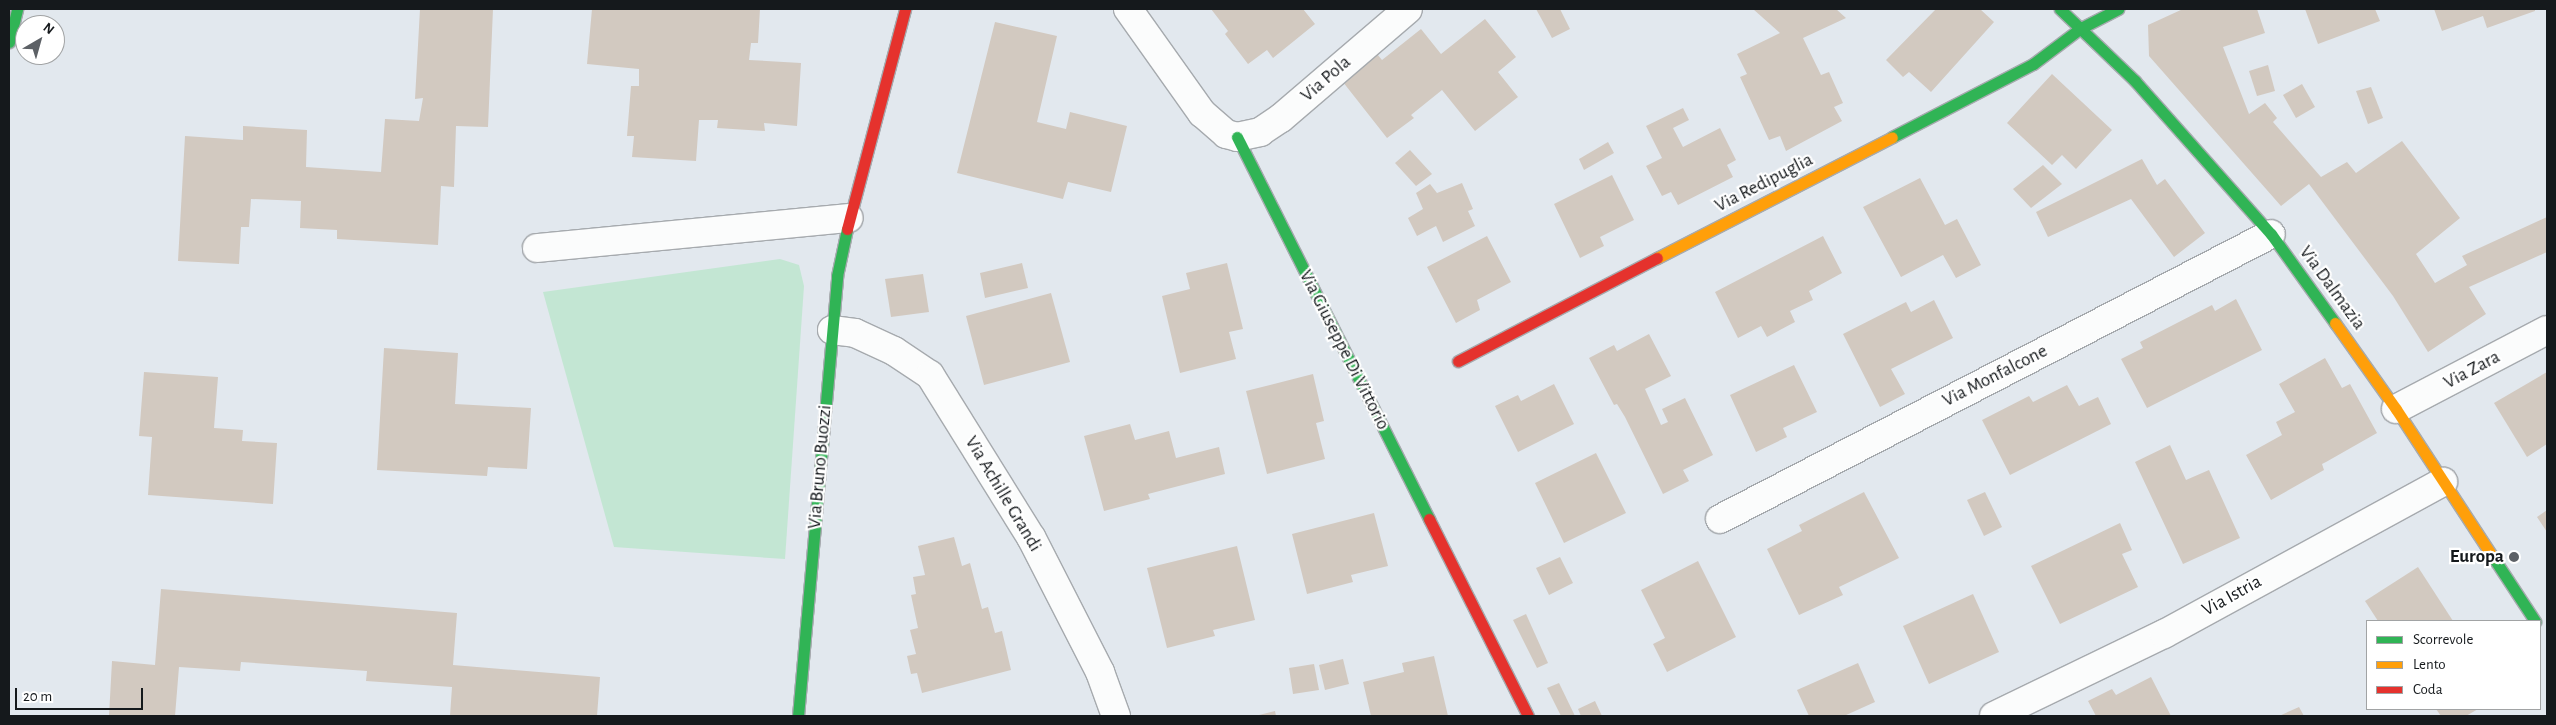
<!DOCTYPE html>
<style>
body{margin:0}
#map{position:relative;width:2556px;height:725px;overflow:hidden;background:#e2e8ee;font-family:"Alegreya Sans",sans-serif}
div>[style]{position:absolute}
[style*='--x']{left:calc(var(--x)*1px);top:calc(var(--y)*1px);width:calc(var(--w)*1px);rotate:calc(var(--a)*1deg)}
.green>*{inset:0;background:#c3e6d3}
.building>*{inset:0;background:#d2c9c0}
.roads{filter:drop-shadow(1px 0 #a6aaae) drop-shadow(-1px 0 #a6aaae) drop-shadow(0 1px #a6aaae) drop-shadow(0 -1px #a6aaae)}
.street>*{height:28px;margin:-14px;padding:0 14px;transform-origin:14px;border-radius:14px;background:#fbfcfc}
.fast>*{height:11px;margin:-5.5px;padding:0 5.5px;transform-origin:5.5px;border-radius:5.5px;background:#30b455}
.slow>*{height:11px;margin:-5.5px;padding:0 5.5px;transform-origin:5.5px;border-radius:5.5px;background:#ff9f0a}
.jam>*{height:11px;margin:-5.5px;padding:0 5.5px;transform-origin:5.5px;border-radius:5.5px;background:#e5322d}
.dots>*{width:14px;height:14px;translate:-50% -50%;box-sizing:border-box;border:2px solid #fff;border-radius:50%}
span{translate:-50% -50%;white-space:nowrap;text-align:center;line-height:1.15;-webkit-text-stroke:4.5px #fff;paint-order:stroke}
.street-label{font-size:19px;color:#15191c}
.poi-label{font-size:19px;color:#15191c;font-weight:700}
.right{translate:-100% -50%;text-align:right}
.frame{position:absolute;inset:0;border:10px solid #15191c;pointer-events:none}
.legend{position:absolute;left:2366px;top:620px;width:175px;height:90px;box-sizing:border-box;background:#fff;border:1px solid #a1a3a4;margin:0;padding:6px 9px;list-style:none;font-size:15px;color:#15191c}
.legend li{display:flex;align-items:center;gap:10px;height:25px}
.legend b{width:25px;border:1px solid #a1a3a4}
.north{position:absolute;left:15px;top:15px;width:50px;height:50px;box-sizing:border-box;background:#fff;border:1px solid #a1a3a4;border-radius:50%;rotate:38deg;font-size:14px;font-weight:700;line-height:20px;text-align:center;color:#15191c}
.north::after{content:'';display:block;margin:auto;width:18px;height:22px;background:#5d6166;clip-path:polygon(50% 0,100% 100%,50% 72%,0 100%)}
.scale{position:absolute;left:15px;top:688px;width:128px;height:22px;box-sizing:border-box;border:2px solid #15191c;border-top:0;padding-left:6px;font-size:15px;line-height:18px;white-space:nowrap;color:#15191c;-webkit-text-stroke:4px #fff;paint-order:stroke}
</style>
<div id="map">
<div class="green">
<i style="clip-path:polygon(780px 259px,799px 265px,804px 286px,785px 559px,614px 547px,543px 292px)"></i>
</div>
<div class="building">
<i style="clip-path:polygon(420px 9px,493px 9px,488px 127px,456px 126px,454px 187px,441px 186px,438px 245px,337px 239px,337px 230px,300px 228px,301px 201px,251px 199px,249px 227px,241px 227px,239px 264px,178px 261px,185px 136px,243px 140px,243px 126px,307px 130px,306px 167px,381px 172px,385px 119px,419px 121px,423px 98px,415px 99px)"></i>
<i style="clip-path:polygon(592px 9px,760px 9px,758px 43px,751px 43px,749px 60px,801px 63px,797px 126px,764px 123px,765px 131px,717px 128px,718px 120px,699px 120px,696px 161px,632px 157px,634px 136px,627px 136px,631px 86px,639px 86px,639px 69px,587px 64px)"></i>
<i style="clip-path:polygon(1211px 9px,1303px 9px,1315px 24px,1273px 58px,1267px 50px,1248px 64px,1225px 34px,1228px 31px)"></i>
<i style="clip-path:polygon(1536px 9px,1560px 9px,1570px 29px,1552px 38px)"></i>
<i style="clip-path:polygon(1753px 9px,1836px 9px,1846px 18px,1803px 38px,1821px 75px,1829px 72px,1843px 103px,1834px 107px,1842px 121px,1786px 151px,1780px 136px,1769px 140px,1740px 77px,1747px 74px,1737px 54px,1780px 33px)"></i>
<i style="clip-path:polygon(1936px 9px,1980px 9px,1994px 22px,1931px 92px,1909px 72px,1903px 77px,1886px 60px)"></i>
<i style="clip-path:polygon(2183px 9px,2257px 9px,2265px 33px,2223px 47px,2249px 114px,2265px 103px,2277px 118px,2273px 122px,2321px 177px,2347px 162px,2356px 173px,2402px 141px,2460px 218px,2416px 254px,2435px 283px,2467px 265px,2462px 256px,2547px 217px,2547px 252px,2469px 287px,2486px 314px,2428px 352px,2393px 296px,2309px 184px,2281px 206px,2149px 56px,2148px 25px)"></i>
<i style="clip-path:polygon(2305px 9px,2375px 9px,2380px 21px,2318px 44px)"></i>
<i style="clip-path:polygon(2434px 9px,2535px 9px,2535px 11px,2487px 28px,2483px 16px,2442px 31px)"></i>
<i style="clip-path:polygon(1485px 19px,1516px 57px,1498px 72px,1518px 97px,1475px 131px,1442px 90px,1411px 115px,1414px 118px,1387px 138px,1339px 77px,1373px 49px,1382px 60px,1421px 29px,1441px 54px)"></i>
<i style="clip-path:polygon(995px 22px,1057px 36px,1037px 122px,1066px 129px,1070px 112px,1127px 126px,1111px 192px,1068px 182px,1063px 199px,957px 173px)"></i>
<i style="clip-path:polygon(2268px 65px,2275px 91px,2257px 96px,2249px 71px)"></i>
<i style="clip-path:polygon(2052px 74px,2112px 130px,2076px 169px,2062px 155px,2052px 165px,2007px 123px)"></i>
<i style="clip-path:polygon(2302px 84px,2315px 107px,2296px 118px,2283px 95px)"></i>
<i style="clip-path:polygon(2371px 87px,2383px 118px,2368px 124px,2356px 91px)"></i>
<i style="clip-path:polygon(1683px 108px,1689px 120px,1673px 128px,1683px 147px,1720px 128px,1736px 160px,1727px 165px,1733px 177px,1678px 205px,1671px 192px,1662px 196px,1646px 166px,1662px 158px,1646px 126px)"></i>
<i style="clip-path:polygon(1608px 142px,1614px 153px,1584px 170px,1579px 159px)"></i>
<i style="clip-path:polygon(1410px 150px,1432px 174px,1416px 186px,1395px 163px)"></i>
<i style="clip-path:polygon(2142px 159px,2157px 185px,2165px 179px,2205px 233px,2174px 257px,2131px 199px,2048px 237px,2036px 212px)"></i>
<i style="clip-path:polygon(2043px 165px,2062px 184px,2031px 208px,2013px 189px)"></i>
<i style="clip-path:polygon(1612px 175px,1634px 220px,1600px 237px,1604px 246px,1580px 258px,1554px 204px)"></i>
<i style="clip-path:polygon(1920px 178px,1945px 225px,1957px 219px,1981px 265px,1956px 278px,1943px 255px,1901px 277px,1863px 207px)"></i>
<i style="clip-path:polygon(1462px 183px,1473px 209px,1468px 211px,1475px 226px,1443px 242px,1436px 226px,1417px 236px,1408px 218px,1423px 209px,1416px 193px,1430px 184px,1437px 193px)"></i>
<i style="clip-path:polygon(1487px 236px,1511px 282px,1477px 300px,1480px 310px,1456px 323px,1427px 267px)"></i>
<i style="clip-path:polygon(1823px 236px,1842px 273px,1809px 291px,1813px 300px,1790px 311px,1795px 322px,1767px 337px,1761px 326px,1738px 338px,1715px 292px)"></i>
<i style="clip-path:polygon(1022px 263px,1028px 288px,985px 298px,980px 273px)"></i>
<i style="clip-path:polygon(1227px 263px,1243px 329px,1229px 332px,1236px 359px,1180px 373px,1162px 296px,1190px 289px,1186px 273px)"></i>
<i style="clip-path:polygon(923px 274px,929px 312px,891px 317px,885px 279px)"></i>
<i style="clip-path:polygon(1051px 293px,1070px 362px,984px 385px,966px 316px)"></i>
<i style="clip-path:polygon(2236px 299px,2262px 350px,2147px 408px,2121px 359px,2143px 348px,2140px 342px,2212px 305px,2215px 311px)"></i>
<i style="clip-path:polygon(1934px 300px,1953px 338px,1891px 369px,1905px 394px,1880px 407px,1843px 334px,1906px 302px,1911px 312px)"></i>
<i style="clip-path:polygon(1649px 334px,1671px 376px,1645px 389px,1661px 425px,1668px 422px,1662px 409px,1685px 398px,1713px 455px,1683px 470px,1689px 481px,1663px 494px,1625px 417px,1617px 404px,1614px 405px,1589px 358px,1614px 345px,1617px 351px)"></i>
<i style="clip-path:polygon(384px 348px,458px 353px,455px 404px,531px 408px,527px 469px,488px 467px,487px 476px,377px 470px)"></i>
<i style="clip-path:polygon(2325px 358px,2342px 388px,2350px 384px,2377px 433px,2326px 462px,2322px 464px,2324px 470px,2271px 500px,2246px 455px,2282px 435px,2276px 422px,2295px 412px,2279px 384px)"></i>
<i style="clip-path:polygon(1794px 365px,1817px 412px,1783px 428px,1787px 437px,1756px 452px,1730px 395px)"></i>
<i style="clip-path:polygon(144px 372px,218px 377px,214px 428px,243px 430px,242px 441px,277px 443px,273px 504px,148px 495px,152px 437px,139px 436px)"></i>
<i style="clip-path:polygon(2547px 372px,2547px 444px,2527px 457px,2494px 403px)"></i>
<i style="clip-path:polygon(1313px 374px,1324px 421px,1316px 423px,1325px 459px,1267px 474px,1246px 391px)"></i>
<i style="clip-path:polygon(1554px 384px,1574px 424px,1518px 452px,1495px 406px,1518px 395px,1521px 401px)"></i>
<i style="clip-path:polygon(2067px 385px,2079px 406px,2098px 397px,2111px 424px,2010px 475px,1982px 420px,2029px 396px,2033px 402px)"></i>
<i style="clip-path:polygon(1130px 424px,1135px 440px,1169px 431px,1176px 458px,1219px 447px,1225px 474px,1148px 494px,1150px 499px,1104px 511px,1084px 436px)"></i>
<i style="clip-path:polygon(2170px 445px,2186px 480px,2209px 470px,2240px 538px,2183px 564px,2135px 462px)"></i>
<i style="clip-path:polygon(1596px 453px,1626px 513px,1564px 543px,1535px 483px)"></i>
<i style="clip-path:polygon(1864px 492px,1899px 558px,1839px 587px,1843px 595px,1799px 615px,1767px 549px,1802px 531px,1799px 525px)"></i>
<i style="clip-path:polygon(1985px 492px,2002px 527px,1984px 536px,1967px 500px)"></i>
<i style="clip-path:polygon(2547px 510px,2547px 532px,2537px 517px)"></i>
<i style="clip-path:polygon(1374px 513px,1388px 566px,1351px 575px,1353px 582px,1307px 594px,1292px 534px)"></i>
<i style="clip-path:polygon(2120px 523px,2132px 550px,2122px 554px,2138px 587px,2060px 624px,2031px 566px)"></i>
<i style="clip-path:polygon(954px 537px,962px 566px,970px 563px,982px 609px,988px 607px,995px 633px,1002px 631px,1011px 670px,922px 693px,917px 673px,911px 674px,907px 656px,916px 654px,910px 630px,918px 628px,911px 595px,916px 594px,913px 577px,925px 575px,918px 546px)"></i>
<i style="clip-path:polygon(1237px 546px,1255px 620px,1213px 630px,1215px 636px,1167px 648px,1147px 568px)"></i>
<i style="clip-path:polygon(1560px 557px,1573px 583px,1549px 595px,1536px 568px)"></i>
<i style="clip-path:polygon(1698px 561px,1736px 637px,1667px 672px,1653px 644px,1665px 638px,1641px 590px)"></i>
<i style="clip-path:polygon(2418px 567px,2453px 621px,2378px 621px,2365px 601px)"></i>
<i style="clip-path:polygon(161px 589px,457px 613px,453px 665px,600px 677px,597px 716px,450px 716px,452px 687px,366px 681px,367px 671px,241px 662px,240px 671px,179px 667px,175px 716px,109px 716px,112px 661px,155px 665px)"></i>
<i style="clip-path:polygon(1973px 594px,1999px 652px,1929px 684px,1903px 626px)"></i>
<i style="clip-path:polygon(1526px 614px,1548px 663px,1537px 668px,1513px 620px)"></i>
<i style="clip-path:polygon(1434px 656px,1448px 716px,1371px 716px,1363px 682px,1404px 672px,1402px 663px)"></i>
<i style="clip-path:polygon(1343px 659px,1349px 684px,1325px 690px,1319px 665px)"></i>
<i style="clip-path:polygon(1858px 663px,1875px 702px,1844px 716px,1809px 716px,1797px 690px)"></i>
<i style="clip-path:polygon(1314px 664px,1319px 690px,1293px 694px,1289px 668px)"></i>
<i style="clip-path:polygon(2151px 677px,2171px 716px,2096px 716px,2088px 701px,2112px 689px,2116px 695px)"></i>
<i style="clip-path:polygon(1559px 683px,1575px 716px,1561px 716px,1547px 688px)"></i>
<i style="clip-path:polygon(1595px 701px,1602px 716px,1581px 716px,1578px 709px)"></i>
<i style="clip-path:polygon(2299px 707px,2304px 716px,2279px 716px)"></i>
<i style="clip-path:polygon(2436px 709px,2478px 709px,2466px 716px,2441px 716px)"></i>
<i style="clip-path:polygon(1275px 711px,1276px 716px,1255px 716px)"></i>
</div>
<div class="roads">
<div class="street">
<i style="--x:1128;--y:9;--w:128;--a:54.6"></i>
<i style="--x:1202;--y:113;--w:32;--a:41"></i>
<i style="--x:1226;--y:134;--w:11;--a:15"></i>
<i style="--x:1237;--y:137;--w:24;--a:-12"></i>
<i style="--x:1260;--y:132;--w:25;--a:-34"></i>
<i style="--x:1281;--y:118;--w:167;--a:-40.6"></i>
<i style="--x:537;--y:248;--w:313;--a:-5.5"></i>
<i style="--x:832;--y:330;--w:23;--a:7"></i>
<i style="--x:855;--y:333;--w:43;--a:24.8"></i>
<i style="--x:894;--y:351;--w:43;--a:33.7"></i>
<i style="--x:930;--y:375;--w:191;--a:58.1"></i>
<i style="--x:1031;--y:537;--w:152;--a:62.9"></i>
<i style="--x:1100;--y:672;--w:47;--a:70"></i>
<i style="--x:2396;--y:409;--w:170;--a:-27.6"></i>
<i style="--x:1720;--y:519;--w:620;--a:-27.35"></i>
<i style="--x:1994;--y:716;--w:189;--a:-25.8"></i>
<i style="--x:2164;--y:634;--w:318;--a:-28.6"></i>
</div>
<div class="fast">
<i style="--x:2060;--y:9;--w:104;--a:43.8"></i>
<i style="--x:2135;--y:81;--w:205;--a:48.4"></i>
<i style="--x:2271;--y:234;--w:110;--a:54.3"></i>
<i style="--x:9;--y:42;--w:34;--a:-76"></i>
<i style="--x:1237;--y:137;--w:428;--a:63.3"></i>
<i style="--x:1892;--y:137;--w:159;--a:-27.4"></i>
<i style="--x:2033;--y:64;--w:60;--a:-36.9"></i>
<i style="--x:2081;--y:28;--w:42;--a:-27.2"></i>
<i style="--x:2493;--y:557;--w:77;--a:56.7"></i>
<i style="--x:798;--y:716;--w:442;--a:-84.9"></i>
<i style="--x:837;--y:276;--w:48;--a:-78"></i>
</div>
<div class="slow">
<i style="--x:1657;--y:258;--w:264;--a:-27.2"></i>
<i style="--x:2335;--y:323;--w:105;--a:54.7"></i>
<i style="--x:2396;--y:409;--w:177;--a:56.8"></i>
</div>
<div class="jam">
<i style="--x:847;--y:229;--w:228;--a:-75.2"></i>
<i style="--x:1458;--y:361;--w:224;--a:-27.4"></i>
<i style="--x:1429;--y:519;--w:220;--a:63.3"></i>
</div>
</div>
<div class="dots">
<i style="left:2514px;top:557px;background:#5d6166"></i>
</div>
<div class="street-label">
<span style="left:1326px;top:79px;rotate:-41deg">Via Pola</span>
<span style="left:1764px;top:183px;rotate:-27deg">Via Redipuglia</span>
<span style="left:2332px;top:288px;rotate:54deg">Via Dalmazia</span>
<span style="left:1344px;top:350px;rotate:63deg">Via Giuseppe Di Vittorio</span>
<span style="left:2472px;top:370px;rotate:-28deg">Via Zara</span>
<span style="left:1995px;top:376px;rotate:-27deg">Via Monfalcone</span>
<span style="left:820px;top:467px;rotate:-85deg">Via Bruno Buozzi</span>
<span style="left:1003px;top:494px;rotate:59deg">Via Achille Grandi</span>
<span style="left:2232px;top:596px;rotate:-29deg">Via Istria</span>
</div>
<div class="poi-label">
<span class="right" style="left:2504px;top:557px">Europa</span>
</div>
<div class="frame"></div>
<ul class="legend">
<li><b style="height:6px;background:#30b455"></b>Scorrevole</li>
<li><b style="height:6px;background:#ff9f0a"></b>Lento</li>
<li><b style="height:6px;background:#e5322d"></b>Coda</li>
</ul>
<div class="north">N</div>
<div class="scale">20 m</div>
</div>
